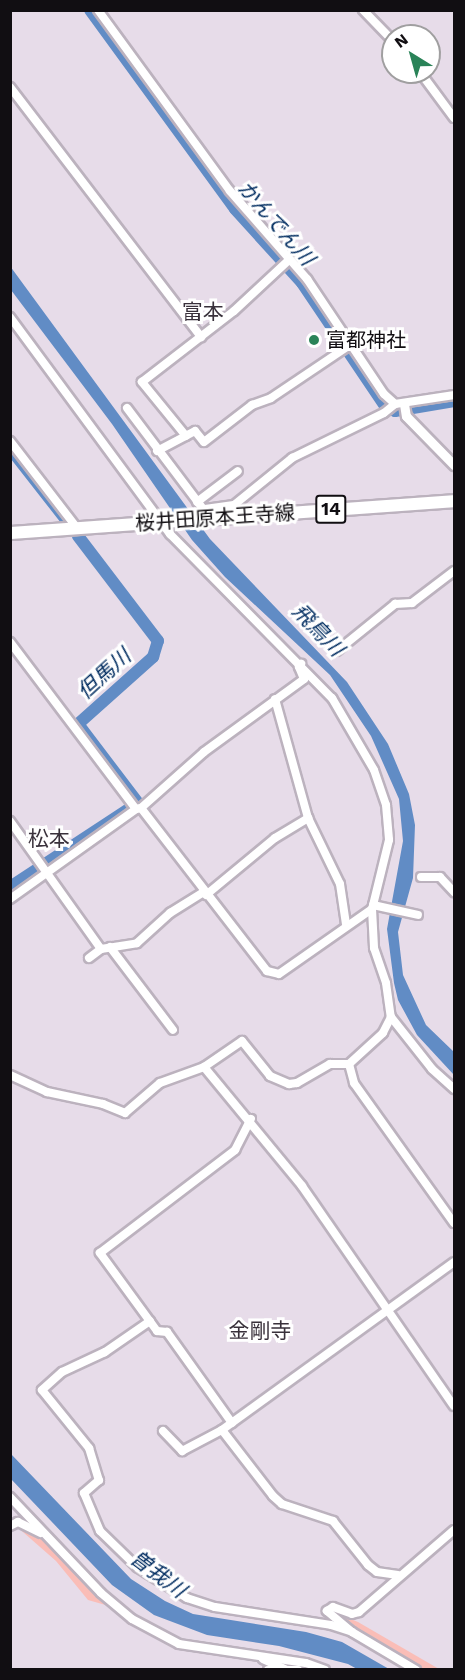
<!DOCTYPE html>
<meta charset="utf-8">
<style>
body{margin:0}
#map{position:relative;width:465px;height:1680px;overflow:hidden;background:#e7dce9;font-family:"Work Sans","Noto Sans JP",sans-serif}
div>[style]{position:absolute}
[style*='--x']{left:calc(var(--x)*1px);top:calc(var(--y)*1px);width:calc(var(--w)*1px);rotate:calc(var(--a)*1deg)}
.green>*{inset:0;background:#fabdb7}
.water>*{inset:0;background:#618cc5}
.river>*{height:12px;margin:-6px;padding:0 6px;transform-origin:6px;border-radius:6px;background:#618cc5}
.roads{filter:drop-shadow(2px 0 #bcb2be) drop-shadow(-2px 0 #bcb2be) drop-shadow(0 2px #bcb2be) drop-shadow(0 -2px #bcb2be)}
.minor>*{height:8px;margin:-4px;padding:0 4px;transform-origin:4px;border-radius:4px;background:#fff}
.tertiary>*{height:9px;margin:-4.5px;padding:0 4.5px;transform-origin:4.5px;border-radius:4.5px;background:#fff}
.primary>*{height:12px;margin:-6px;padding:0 6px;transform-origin:6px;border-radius:6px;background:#fff}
.dots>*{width:16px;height:16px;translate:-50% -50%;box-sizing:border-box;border:3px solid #fff;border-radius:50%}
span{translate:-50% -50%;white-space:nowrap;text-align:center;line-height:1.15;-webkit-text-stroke:6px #fff;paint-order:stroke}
.shield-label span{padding:2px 4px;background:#fff;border:2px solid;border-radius:4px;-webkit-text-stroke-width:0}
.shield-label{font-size:18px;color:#110e12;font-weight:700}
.poi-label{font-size:20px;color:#110e12}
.left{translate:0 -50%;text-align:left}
.street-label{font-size:20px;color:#110e12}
.water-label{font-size:21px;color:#002c60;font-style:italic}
.neighbourhood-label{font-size:21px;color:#39313b}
.frame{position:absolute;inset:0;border:12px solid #110e12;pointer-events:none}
.north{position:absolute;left:381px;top:24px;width:60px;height:60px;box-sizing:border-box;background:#fff;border:2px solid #a09fa0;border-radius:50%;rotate:323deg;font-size:16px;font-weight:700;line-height:24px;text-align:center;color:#110e12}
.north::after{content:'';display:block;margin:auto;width:21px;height:27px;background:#2a8358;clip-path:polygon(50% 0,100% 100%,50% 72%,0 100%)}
</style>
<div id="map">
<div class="green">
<i style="clip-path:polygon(15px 1525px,43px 1539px,109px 1606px,88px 1600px,56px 1561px)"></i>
<i style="clip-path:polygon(341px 1615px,358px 1622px,439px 1669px,420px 1669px,352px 1629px,337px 1617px)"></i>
</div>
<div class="water">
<i style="clip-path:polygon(10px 266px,210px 539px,347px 682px,388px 744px,409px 794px,415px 825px,413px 878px,398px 932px,403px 975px,426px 1025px,454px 1052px,454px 1075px,417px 1035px,398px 1000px,394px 983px,387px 929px,403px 841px,399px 799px,371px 736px,330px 675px,225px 577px,192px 540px,112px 424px,11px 290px)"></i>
<i style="clip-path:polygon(11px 1454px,131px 1579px,165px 1601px,193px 1614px,306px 1632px,342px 1642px,389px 1669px,357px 1669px,348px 1664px,279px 1646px,207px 1635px,154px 1615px,112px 1585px,11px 1479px)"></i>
</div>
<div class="river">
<i style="--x:90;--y:10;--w:246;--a:53.9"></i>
<i style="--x:235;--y:209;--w:100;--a:47.8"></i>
<i style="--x:302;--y:283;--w:148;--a:56"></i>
<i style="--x:385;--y:406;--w:11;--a:27"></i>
<i style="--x:395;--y:411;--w:60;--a:-9.6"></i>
<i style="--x:10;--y:448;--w:93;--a:52"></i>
<i style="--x:10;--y:887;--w:153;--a:-33.3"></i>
<i style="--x:138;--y:803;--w:99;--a:-127.2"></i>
<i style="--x:78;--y:724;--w:101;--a:-41.8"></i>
<i style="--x:153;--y:657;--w:17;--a:-73"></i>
<i style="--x:158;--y:641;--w:132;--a:-127.3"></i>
</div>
<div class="roads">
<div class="minor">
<i style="--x:98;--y:10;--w:224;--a:53.9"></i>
<i style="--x:230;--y:191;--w:117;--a:48.8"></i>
<i style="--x:307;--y:279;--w:138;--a:56.2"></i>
<i style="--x:384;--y:394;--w:15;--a:42"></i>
<i style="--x:363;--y:10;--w:43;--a:45.9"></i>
<i style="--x:420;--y:72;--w:57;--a:53.5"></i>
<i style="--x:10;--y:87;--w:315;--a:52.6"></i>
<i style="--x:10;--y:317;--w:270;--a:53.6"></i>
<i style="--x:170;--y:534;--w:231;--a:45.4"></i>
<i style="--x:332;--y:698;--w:83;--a:59.7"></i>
<i style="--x:374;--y:770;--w:37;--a:71"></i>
<i style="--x:386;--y:805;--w:35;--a:85"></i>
<i style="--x:389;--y:840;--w:71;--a:103.8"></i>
<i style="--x:372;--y:909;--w:39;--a:87"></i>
<i style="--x:374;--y:948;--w:37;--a:71"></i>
<i style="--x:386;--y:983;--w:34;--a:82"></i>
<i style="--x:391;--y:1017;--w:18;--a:117"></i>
<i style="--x:383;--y:1033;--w:46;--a:137.6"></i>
<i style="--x:349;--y:1064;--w:20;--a:75"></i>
<i style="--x:354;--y:1083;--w:172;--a:54.5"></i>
<i style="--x:127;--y:408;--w:133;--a:53"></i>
<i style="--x:186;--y:436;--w:70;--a:-129.2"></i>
<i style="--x:142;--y:382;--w:116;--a:-37.7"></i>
<i style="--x:234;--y:311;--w:76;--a:-42.9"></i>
<i style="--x:10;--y:441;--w:110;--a:52.4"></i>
<i style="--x:157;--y:451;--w:43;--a:-27.8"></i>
<i style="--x:195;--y:431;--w:14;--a:51"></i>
<i style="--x:204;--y:442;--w:61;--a:-37.6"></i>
<i style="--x:252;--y:405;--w:20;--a:-20"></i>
<i style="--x:271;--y:398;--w:95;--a:-33.9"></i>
<i style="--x:197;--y:502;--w:51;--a:-37.1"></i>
<i style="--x:205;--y:509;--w:29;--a:-8"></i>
<i style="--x:234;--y:505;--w:75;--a:-39"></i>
<i style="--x:292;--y:458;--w:102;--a:-26.1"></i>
<i style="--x:384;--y:413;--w:14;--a:-39"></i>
<i style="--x:395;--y:404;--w:60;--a:-8.7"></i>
<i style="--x:10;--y:642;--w:209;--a:53"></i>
<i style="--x:136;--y:809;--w:5;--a:-11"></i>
<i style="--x:141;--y:808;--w:206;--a:52.3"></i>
<i style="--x:267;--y:971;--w:12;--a:14"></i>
<i style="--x:279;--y:974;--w:113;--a:-35"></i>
<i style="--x:337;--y:651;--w:75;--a:-39"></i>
<i style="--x:395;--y:604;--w:17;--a:-3"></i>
<i style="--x:412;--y:603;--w:53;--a:-37.3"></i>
<i style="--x:275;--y:699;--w:123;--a:74.5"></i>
<i style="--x:308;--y:818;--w:73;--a:64.1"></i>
<i style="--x:340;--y:884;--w:40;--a:81.5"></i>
<i style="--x:141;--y:808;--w:84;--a:-41.6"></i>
<i style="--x:204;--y:752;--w:124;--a:-36.1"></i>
<i style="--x:304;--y:679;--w:13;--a:-113"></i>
<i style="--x:299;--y:667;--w:4;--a:-56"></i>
<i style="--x:10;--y:821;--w:157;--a:54.6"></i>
<i style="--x:421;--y:877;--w:19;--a:0"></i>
<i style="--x:440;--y:877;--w:21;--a:47"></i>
<i style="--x:206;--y:895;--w:89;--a:-39.6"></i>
<i style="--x:275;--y:838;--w:39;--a:-31"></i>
<i style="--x:10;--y:899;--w:155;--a:-35.5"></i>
<i style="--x:373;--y:905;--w:46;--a:12.5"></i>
<i style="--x:110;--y:947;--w:104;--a:52.8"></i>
<i style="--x:89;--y:958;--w:15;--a:-37"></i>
<i style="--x:101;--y:949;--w:36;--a:-9"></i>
<i style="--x:137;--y:943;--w:45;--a:-42.3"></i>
<i style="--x:170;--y:913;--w:39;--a:-32"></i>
<i style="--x:391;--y:1017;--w:66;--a:51.7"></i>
<i style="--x:432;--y:1069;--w:30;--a:42"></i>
<i style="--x:204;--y:1067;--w:154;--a:50.5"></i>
<i style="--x:302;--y:1186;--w:267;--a:55.4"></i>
<i style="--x:10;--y:1075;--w:41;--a:24.7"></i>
<i style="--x:47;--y:1092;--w:57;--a:12.1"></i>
<i style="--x:103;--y:1104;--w:24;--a:22"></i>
<i style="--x:125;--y:1113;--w:46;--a:-40.6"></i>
<i style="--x:160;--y:1083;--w:47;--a:-20"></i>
<i style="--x:204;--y:1067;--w:46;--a:-34.4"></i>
<i style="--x:242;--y:1041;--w:45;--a:51.3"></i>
<i style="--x:270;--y:1076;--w:21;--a:23"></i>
<i style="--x:289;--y:1084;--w:8;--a:-7"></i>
<i style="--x:297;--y:1083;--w:38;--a:-30"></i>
<i style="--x:330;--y:1064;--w:19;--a:0"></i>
<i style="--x:150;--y:1321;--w:55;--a:145.4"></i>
<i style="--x:105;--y:1352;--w:47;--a:155.1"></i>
<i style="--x:62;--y:1372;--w:27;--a:138"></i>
<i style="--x:42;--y:1390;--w:75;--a:51"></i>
<i style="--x:89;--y:1448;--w:34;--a:73"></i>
<i style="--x:99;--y:1480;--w:20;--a:139"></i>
<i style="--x:84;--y:1493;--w:41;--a:67.2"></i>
<i style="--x:100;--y:1531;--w:52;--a:44.2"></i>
<i style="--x:137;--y:1567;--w:59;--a:31.8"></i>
<i style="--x:187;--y:1598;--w:29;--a:18"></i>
<i style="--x:215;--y:1607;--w:117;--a:8.8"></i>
<i style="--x:331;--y:1625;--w:22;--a:18"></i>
<i style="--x:232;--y:1423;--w:112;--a:-125.5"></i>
<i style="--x:167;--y:1332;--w:10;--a:-174"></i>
<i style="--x:157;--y:1331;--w:97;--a:-126.2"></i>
<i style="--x:100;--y:1253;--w:170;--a:-37.3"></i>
<i style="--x:235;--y:1150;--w:35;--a:-63"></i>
<i style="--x:222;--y:1430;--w:83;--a:52.3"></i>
<i style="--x:273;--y:1496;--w:12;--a:42"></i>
<i style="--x:282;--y:1504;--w:54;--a:18.4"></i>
<i style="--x:333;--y:1521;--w:56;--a:51.5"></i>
<i style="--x:368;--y:1565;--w:11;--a:38"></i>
<i style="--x:377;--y:1572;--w:21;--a:8"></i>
<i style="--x:163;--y:1431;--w:28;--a:46"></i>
<i style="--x:182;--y:1451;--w:45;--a:-27.7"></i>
<i style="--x:222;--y:1430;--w:286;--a:-35.9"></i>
<i style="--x:10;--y:1497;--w:132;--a:46.5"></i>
<i style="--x:101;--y:1593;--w:40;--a:40"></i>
<i style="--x:132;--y:1619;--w:53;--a:28"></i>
<i style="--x:179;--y:1644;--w:128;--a:8.5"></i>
<i style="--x:306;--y:1663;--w:20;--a:20"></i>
<i style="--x:10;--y:1526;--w:9;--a:-27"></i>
<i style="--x:18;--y:1522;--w:25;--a:26"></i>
<i style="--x:263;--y:1659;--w:26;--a:25"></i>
<i style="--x:268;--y:1670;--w:30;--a:0"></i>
<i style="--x:416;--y:1670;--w:74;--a:-149.3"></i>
<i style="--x:352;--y:1632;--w:33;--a:-140"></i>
<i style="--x:327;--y:1611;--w:7;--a:-34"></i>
<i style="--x:333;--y:1607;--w:20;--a:20"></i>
<i style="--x:352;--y:1614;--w:7;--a:-16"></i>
<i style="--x:359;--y:1612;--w:125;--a:-40.8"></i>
</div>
<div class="tertiary">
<i style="--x:404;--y:404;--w:12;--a:81"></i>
<i style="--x:406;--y:416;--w:69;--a:45.6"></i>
</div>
<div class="primary">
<i style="--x:10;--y:533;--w:445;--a:-4.1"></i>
</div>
</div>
<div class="dots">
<i style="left:314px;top:340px;background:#2a8358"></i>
</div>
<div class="shield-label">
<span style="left:331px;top:509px">14</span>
</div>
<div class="poi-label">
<span class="left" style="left:326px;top:340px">富都神社</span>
</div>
<div class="street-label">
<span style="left:215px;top:518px;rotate:-4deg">桜井田原本王寺線</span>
</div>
<div class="water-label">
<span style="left:276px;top:223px;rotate:49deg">かんでん川</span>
<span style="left:318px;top:630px;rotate:46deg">飛鳥川</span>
<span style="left:104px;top:674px;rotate:-42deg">但馬川</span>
<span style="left:158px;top:1574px;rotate:37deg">曽我川</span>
</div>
<div class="neighbourhood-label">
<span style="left:203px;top:312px">富本</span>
<span style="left:49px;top:839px">松本</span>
<span style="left:260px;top:1331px">金剛寺</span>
</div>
<div class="frame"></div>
<div class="north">N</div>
</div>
